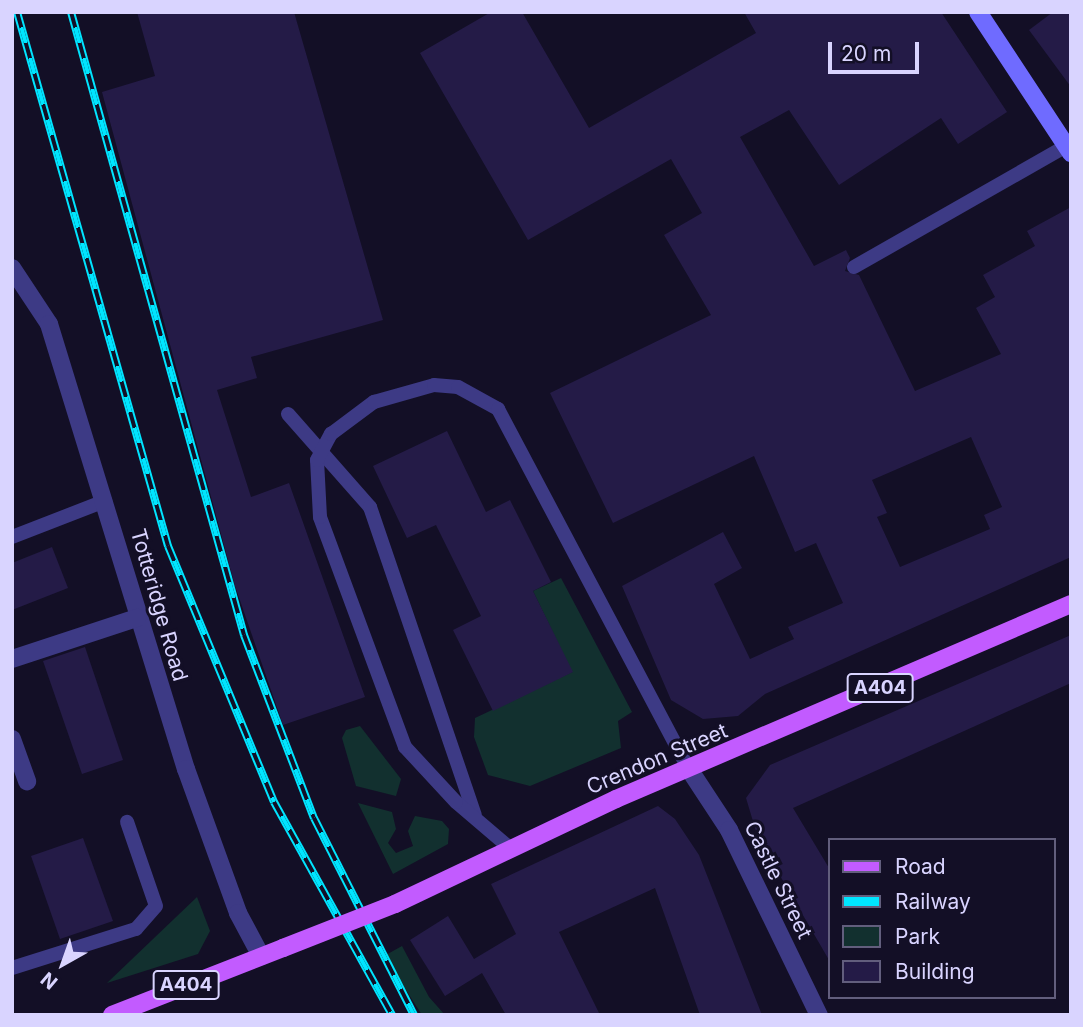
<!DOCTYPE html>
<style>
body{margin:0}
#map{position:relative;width:1083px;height:1027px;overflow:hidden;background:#130f26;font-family:Inter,sans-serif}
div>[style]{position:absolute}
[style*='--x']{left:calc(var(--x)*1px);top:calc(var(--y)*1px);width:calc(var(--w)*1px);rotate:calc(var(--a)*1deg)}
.green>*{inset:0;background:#12302f}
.building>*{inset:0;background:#241b47}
.lane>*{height:14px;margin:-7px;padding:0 7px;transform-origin:7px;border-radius:7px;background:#3d3a85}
.street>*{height:18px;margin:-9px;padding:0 9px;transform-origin:9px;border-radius:9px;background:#3d3a85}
.secondary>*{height:18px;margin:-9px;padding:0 9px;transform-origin:9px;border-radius:9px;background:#6f6bff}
.primary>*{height:18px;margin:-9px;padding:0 9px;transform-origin:9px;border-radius:9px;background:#c25bff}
.rail>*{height:8px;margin-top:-4px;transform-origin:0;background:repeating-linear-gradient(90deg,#130f26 0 16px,#00e5ff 0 32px);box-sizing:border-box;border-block:2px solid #00e5ff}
.primary-bridge>*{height:18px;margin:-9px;padding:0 9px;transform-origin:9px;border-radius:9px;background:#c25bff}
span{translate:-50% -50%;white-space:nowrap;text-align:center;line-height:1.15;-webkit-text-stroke:6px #130f26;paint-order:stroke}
.shield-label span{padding:2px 5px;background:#130f26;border:2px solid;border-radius:5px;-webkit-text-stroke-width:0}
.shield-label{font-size:19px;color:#d9d4ff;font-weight:700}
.street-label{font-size:21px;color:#d9d4ff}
.frame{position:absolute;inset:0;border:14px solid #d9d4ff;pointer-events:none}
.legend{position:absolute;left:828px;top:838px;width:228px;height:161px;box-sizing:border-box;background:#130f26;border:2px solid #625e7d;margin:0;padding:9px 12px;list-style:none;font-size:21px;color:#d9d4ff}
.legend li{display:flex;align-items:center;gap:14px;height:35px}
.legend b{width:35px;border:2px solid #625e7d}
.north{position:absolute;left:28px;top:929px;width:70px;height:70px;-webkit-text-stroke:5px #130f26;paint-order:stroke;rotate:220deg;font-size:19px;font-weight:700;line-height:28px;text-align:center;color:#d9d4ff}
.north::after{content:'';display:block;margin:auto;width:24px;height:32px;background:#d9d4ff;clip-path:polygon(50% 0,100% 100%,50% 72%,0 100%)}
.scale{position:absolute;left:828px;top:42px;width:91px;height:32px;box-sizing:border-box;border:4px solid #d9d4ff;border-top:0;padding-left:9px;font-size:21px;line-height:24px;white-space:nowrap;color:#d9d4ff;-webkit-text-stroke:5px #130f26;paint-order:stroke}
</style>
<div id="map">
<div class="green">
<i style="clip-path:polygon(561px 578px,632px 712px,618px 721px,621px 748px,530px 786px,488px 775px,474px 737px,475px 718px,572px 672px,533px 591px)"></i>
<i style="clip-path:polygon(360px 726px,401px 779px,396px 796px,356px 786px,342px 738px,346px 730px)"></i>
<i style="clip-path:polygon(358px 803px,392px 812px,396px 829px,388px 843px,396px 853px,413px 846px,408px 831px,415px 816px,442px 821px,449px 829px,448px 844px,393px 874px)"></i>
<i style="clip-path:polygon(197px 897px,210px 931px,198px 954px,107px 983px)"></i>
<i style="clip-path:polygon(402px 946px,429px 997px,445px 1015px,422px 1015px,384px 956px)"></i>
</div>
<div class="building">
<i style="clip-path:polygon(137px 12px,294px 12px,383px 320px,251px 357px,257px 378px,217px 390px,251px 497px,289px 483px,365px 697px,283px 725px,235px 586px,102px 92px,155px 76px)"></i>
<i style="clip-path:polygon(evenodd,491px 12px,522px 12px,589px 128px,756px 33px,744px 12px,941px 12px,1007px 112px,958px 144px,941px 118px,839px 185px,789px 110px,740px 137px,814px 266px,846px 250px,850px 258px,845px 271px,859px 275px,915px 391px,1001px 354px,976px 308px,995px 297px,983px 275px,1035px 246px,1027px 231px,1071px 207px,1071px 557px,765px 694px,738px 716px,703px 719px,671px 700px,622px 586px,723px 532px,742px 568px,714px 584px,750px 659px,794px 639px,788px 627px,843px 603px,816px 543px,795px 552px,754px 456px,613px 523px,550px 393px,711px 315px,664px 235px,702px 213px,671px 159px,528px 240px,420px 53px,491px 12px,971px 437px,1002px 507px,984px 515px,990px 529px,900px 567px,877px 517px,887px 513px,872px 480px,971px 437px)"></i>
<i style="clip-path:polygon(1053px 12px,1071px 12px,1071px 87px,1029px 30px)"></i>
<i style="clip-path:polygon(447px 431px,486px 512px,510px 500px,551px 582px,533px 591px,573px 672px,493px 711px,453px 630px,481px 616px,436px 525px,407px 538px,373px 466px)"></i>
<i style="clip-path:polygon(52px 547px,68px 588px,12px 610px,12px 563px)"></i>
<i style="clip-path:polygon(1071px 635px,1071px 683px,793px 808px,829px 868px,829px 960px,758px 838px,746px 798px,770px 765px)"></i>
<i style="clip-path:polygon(85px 647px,123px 760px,82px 774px,43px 661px)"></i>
<i style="clip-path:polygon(658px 806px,675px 819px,699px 855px,762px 1015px,700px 1015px,655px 888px,559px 932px,600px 1015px,506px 1015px,482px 973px,445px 996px,410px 940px,448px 916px,474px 959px,516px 934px,491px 884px)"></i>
<i style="clip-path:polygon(83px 838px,113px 921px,60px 939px,31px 856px)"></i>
</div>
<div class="lane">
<i style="--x:854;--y:267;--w:244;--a:-29.7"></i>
<i style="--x:288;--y:414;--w:124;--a:48.6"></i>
<i style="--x:370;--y:507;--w:325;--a:71.2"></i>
<i style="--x:12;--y:537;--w:100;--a:-21.2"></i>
<i style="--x:511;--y:849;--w:72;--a:-139.5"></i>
<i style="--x:456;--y:802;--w:75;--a:-132.8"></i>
<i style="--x:405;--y:747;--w:245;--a:-110.3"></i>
<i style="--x:320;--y:517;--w:57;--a:-93"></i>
<i style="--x:317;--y:460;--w:30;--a:-62"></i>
<i style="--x:331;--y:434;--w:54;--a:-36.7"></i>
<i style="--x:374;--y:402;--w:62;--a:-15.8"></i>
<i style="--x:434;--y:385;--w:24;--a:5"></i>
<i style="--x:458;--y:387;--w:46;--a:28.8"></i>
<i style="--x:498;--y:409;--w:408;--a:62.1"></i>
<i style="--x:12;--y:968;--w:130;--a:-17.5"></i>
<i style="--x:136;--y:929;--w:30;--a:-49"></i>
<i style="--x:156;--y:906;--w:89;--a:-109"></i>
</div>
<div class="street">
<i style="--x:12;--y:268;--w:67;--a:56.5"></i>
<i style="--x:49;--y:324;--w:466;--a:72.9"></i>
<i style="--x:186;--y:769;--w:153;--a:70.1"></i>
<i style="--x:238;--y:913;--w:49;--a:61.9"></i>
<i style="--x:12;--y:659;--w:132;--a:-18.2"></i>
<i style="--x:12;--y:739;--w:45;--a:70.3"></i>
<i style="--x:689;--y:769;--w:73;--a:56.7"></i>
<i style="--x:729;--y:830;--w:206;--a:64.1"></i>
</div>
<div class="secondary">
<i style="--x:978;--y:12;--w:169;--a:56.6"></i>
</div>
<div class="primary">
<i style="--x:395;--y:904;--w:245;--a:-25.4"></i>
<i style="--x:616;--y:799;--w:495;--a:-23.2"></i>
<i style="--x:112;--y:1015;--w:184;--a:-21.4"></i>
</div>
<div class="rail">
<i style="--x:17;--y:12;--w:555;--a:74.21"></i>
<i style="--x:168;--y:546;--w:277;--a:67.5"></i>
<i style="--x:274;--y:802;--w:244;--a:61"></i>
<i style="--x:71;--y:12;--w:647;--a:74.48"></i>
<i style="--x:244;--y:635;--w:196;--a:69.1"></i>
<i style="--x:314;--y:818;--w:221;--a:63.1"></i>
</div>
<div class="primary-bridge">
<i style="--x:283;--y:948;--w:120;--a:-21.4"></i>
</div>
<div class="shield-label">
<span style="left:880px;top:688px">A404</span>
<span style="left:186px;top:985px">A404</span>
</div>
<div class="street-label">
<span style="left:159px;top:605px;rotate:74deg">Totteridge Road</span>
<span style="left:657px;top:759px;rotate:-23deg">Crendon Street</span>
<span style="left:778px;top:880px;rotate:64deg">Castle Street</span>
</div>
<div class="frame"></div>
<ul class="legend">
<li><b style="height:9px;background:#c25bff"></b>Road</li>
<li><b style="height:9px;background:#00e5ff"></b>Railway</li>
<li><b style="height:19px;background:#12302f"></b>Park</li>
<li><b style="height:19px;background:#241b47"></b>Building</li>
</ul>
<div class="north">N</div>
<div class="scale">20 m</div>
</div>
